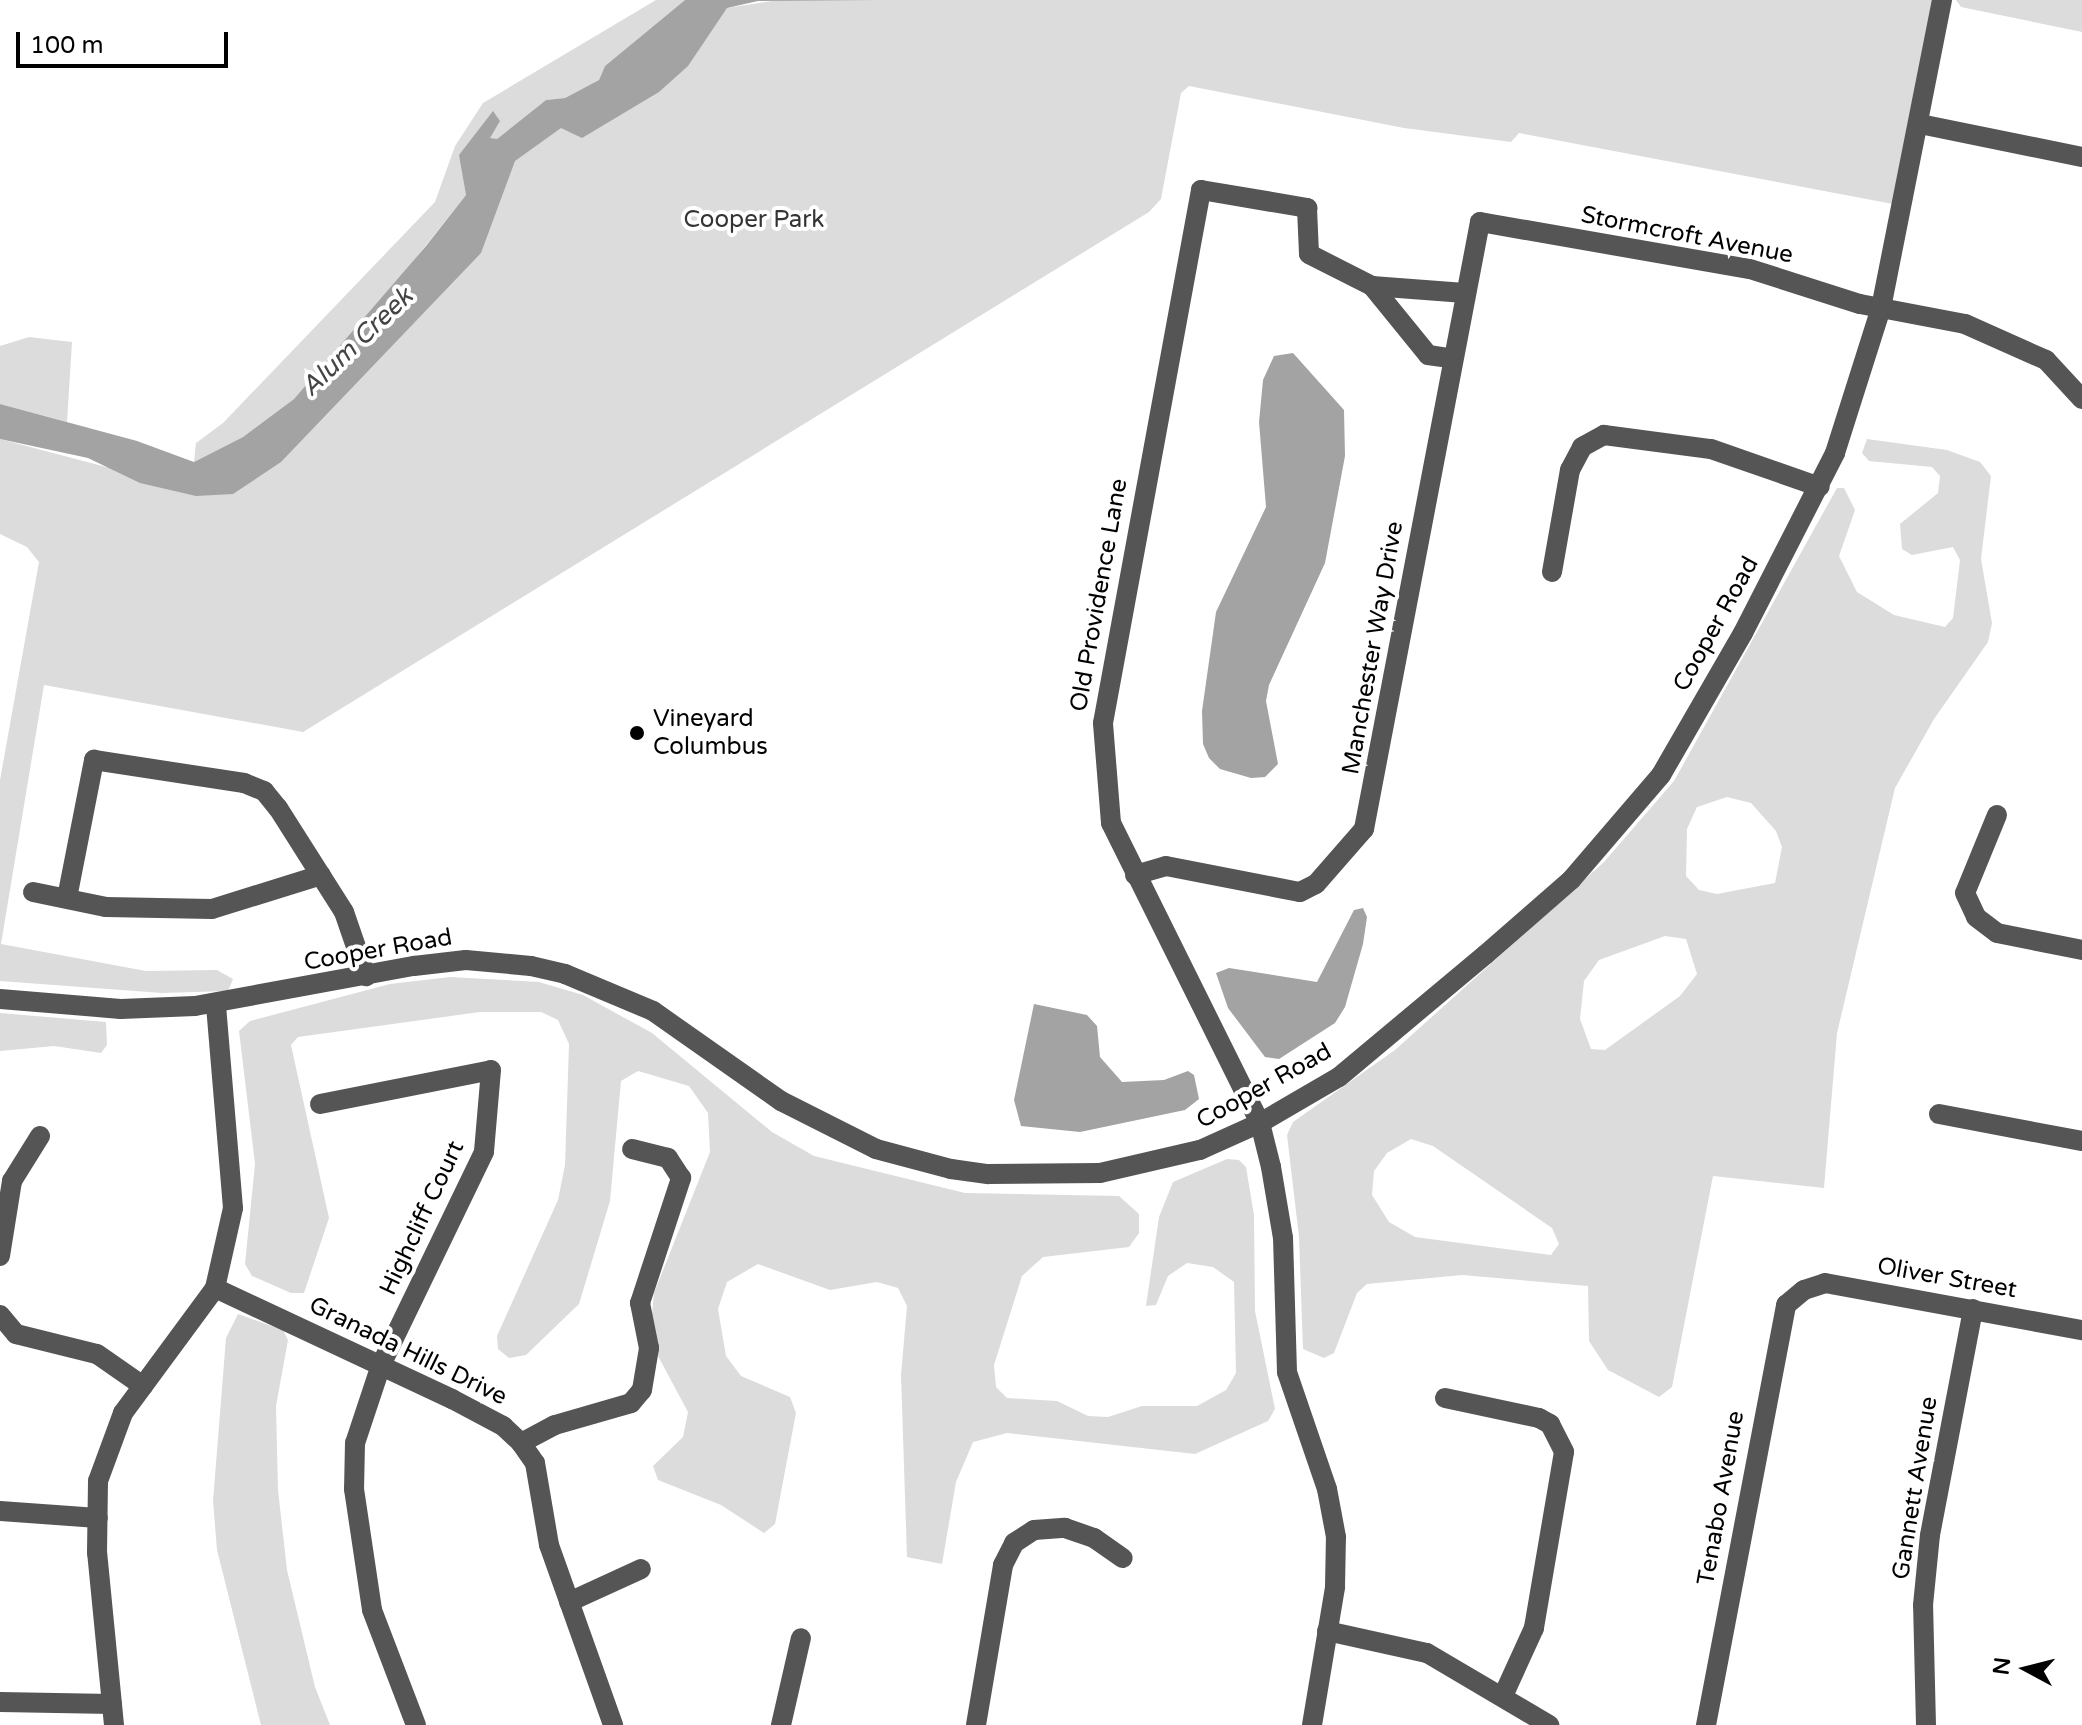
<!DOCTYPE html>
<style>
body{margin:0}
#map{position:relative;width:2082px;height:1725px;overflow:hidden;background:#fff;font-family:"Varela Round",sans-serif}
div>[style]{position:absolute}
[style*='--x']{left:calc(var(--x)*1px);top:calc(var(--y)*1px);width:calc(var(--w)*1px);rotate:calc(var(--a)*1deg)}
.green>*{inset:0;background:#dcdcdc}
.water>*{inset:0;background:#a3a3a3}
.minor>*{height:20px;margin:-10px;padding:0 10px;transform-origin:10px;border-radius:10px;background:#555}
.dots>*{width:22px;height:22px;translate:-50% -50%;box-sizing:border-box;border:4px solid #fff;border-radius:50%}
span{translate:-50% -50%;white-space:nowrap;text-align:center;line-height:1.15;-webkit-text-stroke:8px #fff;paint-order:stroke}
.park-label{font-size:24px;color:#333}
.street-label{font-size:24px;color:#000}
.poi-label{font-size:24px;color:#000}
.left{translate:0 -50%;text-align:left}
.water-label{font-size:26px;color:#444;font-style:italic}
.north{position:absolute;left:1986px;top:1629px;width:80px;height:80px;-webkit-text-stroke:6px #fff;paint-order:stroke;rotate:277deg;font-size:22px;font-weight:700;line-height:32px;text-align:center;color:#000}
.north::after{content:'';display:block;margin:auto;width:28px;height:36px;background:#000;clip-path:polygon(50% 0,100% 100%,50% 72%,0 100%)}
.scale{position:absolute;left:16px;top:32px;width:212px;height:36px;box-sizing:border-box;border:4px solid #000;border-top:0;padding-left:10px;font-size:24px;line-height:28px;white-space:nowrap;color:#000;-webkit-text-stroke:6px #fff;paint-order:stroke}
</style>
<div id="map">
<div class="green">
<i style="clip-path:polygon(656px 0,685px 0,605px 66px,599px 80px,565px 98px,546px 100px,497px 139px,460px 155px,466px 195px,387px 294px,294px 399px,243px 437px,194px 462px,196px 443px,223px 423px,435px 202px,455px 146px,483px 103px)"></i>
<i style="clip-path:polygon(779px 0,1933px 0,1893px 204px,1519px 133px,1511px 142px,1404px 128px,1189px 86px,1181px 93px,1161px 199px,1149px 212px,303px 732px,44px 685px,1px 944px,146px 971px,217px 970px,233px 979px,228px 991px,162px 993px,0 981px,0 780px,39px 562px,27px 547px,0 534px,0 439px,106px 467px,231px 480px,464px 202px,559px 116px,727px 8px)"></i>
<i style="clip-path:polygon(1956px 0,2082px 0,2082px 32px,1961px 7px)"></i>
<i style="clip-path:polygon(29px 337px,72px 342px,67px 422px,0 404px,0 346px)"></i>
<i style="clip-path:polygon(evenodd,1867px 439px,1947px 450px,1980px 462px,1991px 476px,1981px 559px,1992px 623px,1988px 642px,1934px 719px,1895px 788px,1837px 1033px,1824px 1188px,1713px 1176px,1672px 1387px,1659px 1397px,1608px 1370px,1589px 1341px,1588px 1286px,1462px 1275px,1367px 1284px,1357px 1293px,1334px 1353px,1324px 1358px,1303px 1349px,1299px 1237px,1287px 1135px,1293px 1122px,1395px 1050px,1604px 862px,1674px 781px,1837px 488px,1844px 488px,1855px 510px,1839px 556px,1857px 592px,1894px 615px,1945px 627px,1953px 618px,1960px 560px,1953px 547px,1912px 555px,1902px 549px,1900px 524px,1938px 493px,1940px 476px,1932px 467px,1869px 461px,1862px 453px,1867px 439px,1727px 797px,1751px 803px,1776px 831px,1782px 847px,1775px 883px,1717px 894px,1699px 890px,1686px 876px,1687px 829px,1697px 807px,1727px 797px,1867px 439px,1665px 936px,1686px 939px,1697px 974px,1680px 996px,1605px 1050px,1591px 1049px,1580px 1019px,1584px 981px,1599px 960px,1665px 936px,1867px 439px,1411px 1139px,1433px 1146px,1552px 1228px,1559px 1244px,1551px 1255px,1415px 1237px,1389px 1222px,1372px 1195px,1374px 1171px,1387px 1153px,1411px 1139px)"></i>
<i style="clip-path:polygon(450px 977px,539px 982px,583px 995px,652px 1033px,772px 1132px,814px 1156px,965px 1193px,1119px 1196px,1139px 1214px,1139px 1233px,1129px 1247px,1043px 1257px,1022px 1276px,994px 1365px,996px 1387px,1007px 1398px,1057px 1401px,1088px 1416px,1108px 1417px,1142px 1406px,1197px 1406px,1226px 1390px,1236px 1373px,1234px 1282px,1213px 1267px,1187px 1263px,1168px 1276px,1156px 1305px,1146px 1306px,1159px 1217px,1173px 1182px,1227px 1159px,1239px 1160px,1246px 1167px,1254px 1215px,1255px 1311px,1275px 1409px,1268px 1421px,1195px 1454px,1007px 1433px,973px 1442px,956px 1482px,942px 1564px,907px 1557px,901px 1375px,907px 1306px,898px 1288px,877px 1282px,830px 1290px,758px 1264px,727px 1282px,718px 1309px,726px 1356px,741px 1376px,790px 1397px,796px 1413px,775px 1524px,764px 1533px,721px 1505px,658px 1480px,653px 1466px,683px 1437px,688px 1412px,658px 1356px,651px 1325px,654px 1293px,710px 1152px,708px 1113px,689px 1086px,638px 1071px,621px 1081px,610px 1201px,579px 1304px,526px 1355px,509px 1358px,498px 1349px,497px 1336px,558px 1200px,565px 1165px,569px 1044px,558px 1020px,541px 1012px,480px 1012px,298px 1037px,291px 1045px,329px 1218px,304px 1293px,291px 1293px,252px 1276px,245px 1264px,255px 1164px,239px 1031px,250px 1021px,390px 984px)"></i>
<i style="clip-path:polygon(0 1013px,106px 1022px,107px 1045px,101px 1053px,54px 1046px,0 1051px)"></i>
<i style="clip-path:polygon(238px 1314px,283px 1330px,288px 1340px,276px 1406px,278px 1490px,287px 1570px,315px 1687px,330px 1725px,261px 1725px,217px 1550px,213px 1501px,226px 1338px)"></i>
</div>
<div class="water">
<i style="clip-path:polygon(685px 0,877px 0,758px 1px,727px 8px,688px 66px,659px 92px,582px 138px,561px 128px,515px 161px,481px 253px,281px 462px,233px 494px,196px 496px,140px 483px,88px 458px,0 439px,0 404px,137px 441px,194px 462px,243px 437px,294px 399px,426px 246px,466px 195px,459px 155px,493px 111px,500px 121px,490px 138px,497px 139px,546px 100px,565px 98px,599px 80px,605px 66px)"></i>
<i style="clip-path:polygon(1293px 353px,1344px 410px,1345px 456px,1325px 563px,1269px 685px,1266px 701px,1278px 764px,1265px 777px,1251px 778px,1220px 769px,1209px 758px,1203px 744px,1202px 711px,1216px 612px,1266px 507px,1259px 422px,1263px 380px,1274px 356px)"></i>
<i style="clip-path:polygon(1363px 908px,1367px 917px,1363px 944px,1345px 1007px,1335px 1023px,1279px 1059px,1265px 1057px,1228px 1008px,1216px 973px,1229px 968px,1317px 982px,1354px 910px)"></i>
<i style="clip-path:polygon(1034px 1004px,1087px 1015px,1097px 1026px,1100px 1057px,1122px 1082px,1164px 1080px,1188px 1071px,1194px 1075px,1199px 1099px,1185px 1110px,1080px 1132px,1021px 1126px,1014px 1100px)"></i>
</div>
<div class="minor">
<i style="--x:1920;--y:124;--w:165;--a:11.5"></i>
<i style="--x:1372;--y:286;--w:89;--a:50.9"></i>
<i style="--x:1428;--y:355;--w:22;--a:8"></i>
<i style="--x:1552;--y:572;--w:104;--a:-80"></i>
<i style="--x:1570;--y:470;--w:26;--a:-62"></i>
<i style="--x:1582;--y:447;--w:25;--a:-29"></i>
<i style="--x:1604;--y:435;--w:108;--a:7.5"></i>
<i style="--x:1711;--y:449;--w:115;--a:19.2"></i>
<i style="--x:1997;--y:815;--w:84;--a:112.3"></i>
<i style="--x:1965;--y:893;--w:26;--a:65"></i>
<i style="--x:1976;--y:917;--w:26;--a:37"></i>
<i style="--x:1997;--y:933;--w:87;--a:11.3"></i>
<i style="--x:1135;--y:875;--w:32;--a:-16"></i>
<i style="--x:1166;--y:866;--w:136;--a:11"></i>
<i style="--x:1300;--y:892;--w:18;--a:-27"></i>
<i style="--x:1316;--y:884;--w:73;--a:-48.9"></i>
<i style="--x:1364;--y:829;--w:618;--a:-79.18"></i>
<i style="--x:1480;--y:222;--w:274;--a:9.9"></i>
<i style="--x:1750;--y:269;--w:115;--a:17.7"></i>
<i style="--x:1860;--y:304;--w:107;--a:10.8"></i>
<i style="--x:1965;--y:324;--w:89;--a:24"></i>
<i style="--x:2046;--y:360;--w:53;--a:47.3"></i>
<i style="--x:33;--y:892;--w:75;--a:11.6"></i>
<i style="--x:106;--y:907;--w:106;--a:1.1"></i>
<i style="--x:212;--y:909;--w:114;--a:-17.3"></i>
<i style="--x:67;--y:898;--w:141;--a:-78.9"></i>
<i style="--x:94;--y:760;--w:152;--a:8.7"></i>
<i style="--x:244;--y:783;--w:22;--a:22"></i>
<i style="--x:264;--y:791;--w:22;--a:51"></i>
<i style="--x:278;--y:808;--w:123;--a:57.6"></i>
<i style="--x:344;--y:912;--w:68;--a:71"></i>
<i style="--x:0;--y:999;--w:121;--a:4.7"></i>
<i style="--x:121;--y:1009;--w:74;--a:-2.3"></i>
<i style="--x:195;--y:1006;--w:223;--a:-10.4"></i>
<i style="--x:414;--y:966;--w:52;--a:-6.6"></i>
<i style="--x:466;--y:960;--w:65;--a:5.3"></i>
<i style="--x:531;--y:966;--w:35;--a:13"></i>
<i style="--x:565;--y:974;--w:95;--a:22.8"></i>
<i style="--x:653;--y:1011;--w:156;--a:35.1"></i>
<i style="--x:781;--y:1101;--w:106;--a:26.8"></i>
<i style="--x:876;--y:1149;--w:78;--a:14.9"></i>
<i style="--x:951;--y:1169;--w:37;--a:8"></i>
<i style="--x:988;--y:1174;--w:112;--a:-0.5"></i>
<i style="--x:1100;--y:1173;--w:103;--a:-13"></i>
<i style="--x:1200;--y:1150;--w:66;--a:-24.2"></i>
<i style="--x:1260;--y:1123;--w:91;--a:-30.2"></i>
<i style="--x:1339;--y:1077;--w:190;--a:-39.9"></i>
<i style="--x:1485;--y:955;--w:114;--a:-41.1"></i>
<i style="--x:1571;--y:880;--w:138;--a:-49.4"></i>
<i style="--x:1661;--y:775;--w:164;--a:-60"></i>
<i style="--x:1743;--y:633;--w:202;--a:-62.9"></i>
<i style="--x:1835;--y:453;--w:152;--a:-72.4"></i>
<i style="--x:1881;--y:308;--w:314;--a:-78.8"></i>
<i style="--x:320;--y:1104;--w:174;--a:-11.2"></i>
<i style="--x:491;--y:1070;--w:82;--a:94.9"></i>
<i style="--x:484;--y:1152;--w:237;--a:115.8"></i>
<i style="--x:381;--y:1365;--w:82;--a:108.4"></i>
<i style="--x:355;--y:1443;--w:46;--a:91.2"></i>
<i style="--x:354;--y:1489;--w:122;--a:81.5"></i>
<i style="--x:372;--y:1610;--w:123;--a:69.1"></i>
<i style="--x:1939;--y:1114;--w:146;--a:10.7"></i>
<i style="--x:0;--y:1256;--w:76;--a:-80.9"></i>
<i style="--x:12;--y:1181;--w:53;--a:-58.1"></i>
<i style="--x:215;--y:1288;--w:262;--a:25.1"></i>
<i style="--x:452;--y:1399;--w:58;--a:27.9"></i>
<i style="--x:503;--y:1426;--w:25;--a:43"></i>
<i style="--x:521;--y:1443;--w:24;--a:55"></i>
<i style="--x:535;--y:1463;--w:83;--a:80.3"></i>
<i style="--x:549;--y:1545;--w:191;--a:70.4"></i>
<i style="--x:0;--y:1315;--w:25;--a:50"></i>
<i style="--x:16;--y:1334;--w:83;--a:13.9"></i>
<i style="--x:97;--y:1354;--w:56;--a:34.8"></i>
<i style="--x:1445;--y:1398;--w:96;--a:12"></i>
<i style="--x:1539;--y:1418;--w:13;--a:29"></i>
<i style="--x:1550;--y:1424;--w:31;--a:63"></i>
<i style="--x:1564;--y:1452;--w:179;--a:99.7"></i>
<i style="--x:1534;--y:1628;--w:75;--a:114.5"></i>
<i style="--x:521;--y:1443;--w:38;--a:-28"></i>
<i style="--x:555;--y:1425;--w:79;--a:-16.1"></i>
<i style="--x:631;--y:1403;--w:17;--a:-50"></i>
<i style="--x:642;--y:1390;--w:43;--a:-80.5"></i>
<i style="--x:649;--y:1348;--w:46;--a:-101.3"></i>
<i style="--x:640;--y:1303;--w:132;--a:-71.8"></i>
<i style="--x:681;--y:1178;--w:24;--a:-123"></i>
<i style="--x:668;--y:1158;--w:37;--a:-166"></i>
<i style="--x:0;--y:1511;--w:98;--a:4.1"></i>
<i style="--x:569;--y:1602;--w:79;--a:-24.6"></i>
<i style="--x:1327;--y:1631;--w:102;--a:12.4"></i>
<i style="--x:1427;--y:1653;--w:142;--a:30.5"></i>
<i style="--x:0;--y:1702;--w:112;--a:1"></i>
<i style="--x:114;--y:1725;--w:173;--a:-95.6"></i>
<i style="--x:97;--y:1553;--w:72;--a:-89.2"></i>
<i style="--x:98;--y:1481;--w:72;--a:-69.8"></i>
<i style="--x:123;--y:1413;--w:155;--a:-53.6"></i>
<i style="--x:215;--y:1288;--w:82;--a:-77.3"></i>
<i style="--x:233;--y:1208;--w:205;--a:-94.8"></i>
<i style="--x:781;--y:1725;--w:89;--a:-77.1"></i>
<i style="--x:976;--y:1725;--w:162;--a:-80.4"></i>
<i style="--x:1003;--y:1565;--w:25;--a:-63"></i>
<i style="--x:1014;--y:1543;--w:24;--a:-33"></i>
<i style="--x:1034;--y:1530;--w:31;--a:-4"></i>
<i style="--x:1065;--y:1528;--w:31;--a:19"></i>
<i style="--x:1094;--y:1538;--w:35;--a:35"></i>
<i style="--x:1312;--y:1725;--w:140;--a:-80.5"></i>
<i style="--x:1335;--y:1587;--w:50;--a:-88.9"></i>
<i style="--x:1336;--y:1537;--w:49;--a:-100.6"></i>
<i style="--x:1327;--y:1489;--w:124;--a:-108.9"></i>
<i style="--x:1287;--y:1372;--w:134;--a:-91.7"></i>
<i style="--x:1283;--y:1238;--w:72;--a:-99.6"></i>
<i style="--x:1271;--y:1167;--w:45;--a:-104"></i>
<i style="--x:1260;--y:1123;--w:335;--a:-116.4"></i>
<i style="--x:1111;--y:823;--w:100;--a:-94.6"></i>
<i style="--x:1103;--y:723;--w:542;--a:-79.58"></i>
<i style="--x:1201;--y:190;--w:108;--a:9.6"></i>
<i style="--x:1307;--y:208;--w:46;--a:87.5"></i>
<i style="--x:1309;--y:254;--w:71;--a:26.9"></i>
<i style="--x:1372;--y:286;--w:93;--a:4.3"></i>
<i style="--x:1706;--y:1725;--w:428;--a:-79.2"></i>
<i style="--x:1786;--y:1305;--w:23;--a:-40"></i>
<i style="--x:1804;--y:1290;--w:22;--a:-18"></i>
<i style="--x:1825;--y:1283;--w:261;--a:10.4"></i>
<i style="--x:1926;--y:1725;--w:120;--a:-91.4"></i>
<i style="--x:1923;--y:1605;--w:70;--a:-84.3"></i>
<i style="--x:1930;--y:1535;--w:230;--a:-79.2"></i>
</div>
<div class="dots">
<i style="left:637px;top:733px;background:#000"></i>
</div>
<div class="park-label">
<span style="left:754px;top:220px">Cooper Park</span>
</div>
<div class="street-label">
<span style="left:1687px;top:235px;rotate:11deg">Stormcroft Avenue</span>
<span style="left:1099px;top:595px;rotate:-80deg">Old Providence Lane</span>
<span style="left:1716px;top:624px;rotate:-61deg">Cooper Road</span>
<span style="left:1373px;top:648px;rotate:-80deg">Manchester Way Drive</span>
<span style="left:378px;top:950px;rotate:-10deg">Cooper Road</span>
<span style="left:1264px;top:1086px;rotate:-29deg">Cooper Road</span>
<span style="left:422px;top:1218px;rotate:-65deg">Highcliff Court</span>
<span style="left:1947px;top:1278px;rotate:10deg">Oliver Street</span>
<span style="left:408px;top:1351px;rotate:26deg">Granada Hills Drive</span>
<span style="left:1915px;top:1488px;rotate:-81deg">Gannett Avenue</span>
<span style="left:1721px;top:1498px;rotate:-80deg">Tenabo Avenue</span>
</div>
<div class="poi-label">
<span class="left" style="left:653px;top:733px">Vineyard<br>Columbus</span>
</div>
<div class="water-label">
<span style="left:357px;top:342px;rotate:-44deg">Alum Creek</span>
</div>
<div class="north">N</div>
<div class="scale">100 m</div>
</div>
